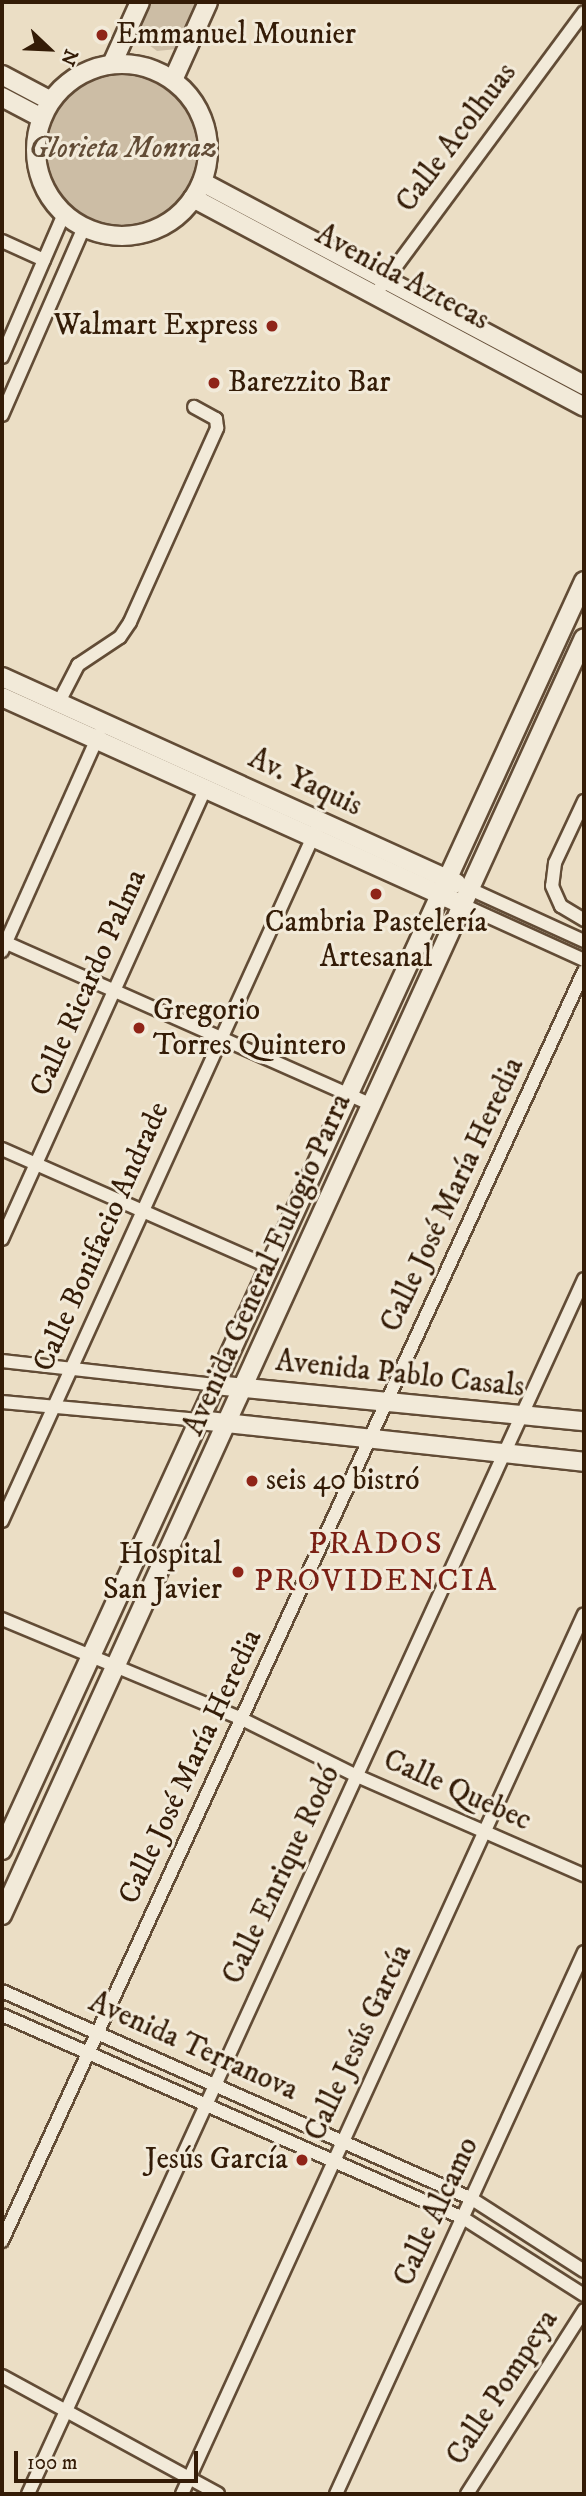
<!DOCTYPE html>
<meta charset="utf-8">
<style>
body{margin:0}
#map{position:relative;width:586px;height:2496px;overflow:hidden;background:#ebdec5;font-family:"IM FELL DW Pica",serif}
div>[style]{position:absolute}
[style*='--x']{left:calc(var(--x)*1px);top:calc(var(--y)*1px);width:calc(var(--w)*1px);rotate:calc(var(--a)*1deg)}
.green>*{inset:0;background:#ccbda5}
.round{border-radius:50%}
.roads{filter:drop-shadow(2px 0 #624c36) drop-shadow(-2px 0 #624c36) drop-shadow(0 2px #624c36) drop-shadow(0 -2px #624c36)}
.street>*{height:12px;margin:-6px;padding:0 6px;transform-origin:6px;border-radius:6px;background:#f2ead9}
.secondary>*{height:18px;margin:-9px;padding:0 9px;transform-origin:9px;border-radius:9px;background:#f2ead9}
.secondary>.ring{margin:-9px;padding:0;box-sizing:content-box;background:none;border:18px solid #f2ead9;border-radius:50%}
.dots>*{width:19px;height:19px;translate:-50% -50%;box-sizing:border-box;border:4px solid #f2ead9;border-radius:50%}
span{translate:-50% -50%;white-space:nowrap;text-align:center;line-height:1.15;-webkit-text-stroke:6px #f2ead9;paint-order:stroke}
.poi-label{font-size:30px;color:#341c07}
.left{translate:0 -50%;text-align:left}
.right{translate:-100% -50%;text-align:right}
.street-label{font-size:30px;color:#341c07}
.park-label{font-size:30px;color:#624c36;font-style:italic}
.neighbourhood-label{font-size:32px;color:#7a1f14;letter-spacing:2px}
.frame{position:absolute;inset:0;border:4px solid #341c07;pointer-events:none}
.north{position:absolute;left:14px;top:14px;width:70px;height:70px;-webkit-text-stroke:5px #f2ead9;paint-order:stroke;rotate:113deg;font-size:19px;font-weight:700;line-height:28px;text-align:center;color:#341c07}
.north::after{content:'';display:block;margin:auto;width:24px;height:32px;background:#341c07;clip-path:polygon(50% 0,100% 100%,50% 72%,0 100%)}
.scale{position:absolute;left:14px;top:2451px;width:184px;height:32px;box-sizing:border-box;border:4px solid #341c07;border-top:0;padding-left:9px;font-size:21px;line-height:24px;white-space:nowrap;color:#341c07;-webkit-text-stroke:5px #f2ead9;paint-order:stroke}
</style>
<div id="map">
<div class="green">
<i style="clip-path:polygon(147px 2px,201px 2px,177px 49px,157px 51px,141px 39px,139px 19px)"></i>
<i class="round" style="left:47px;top:74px;width:152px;height:152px"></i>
</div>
<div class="roads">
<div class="street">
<i style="--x:2;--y:241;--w:46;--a:24.3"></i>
<i style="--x:374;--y:296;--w:353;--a:-53.5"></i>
<i style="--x:2;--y:357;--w:156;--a:-66.6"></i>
<i style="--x:2;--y:415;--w:205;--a:-66.4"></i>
<i style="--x:59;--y:702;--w:42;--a:-62.8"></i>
<i style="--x:78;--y:665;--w:50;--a:-33.7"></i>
<i style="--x:120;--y:637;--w:18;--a:-56"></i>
<i style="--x:130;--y:622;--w:213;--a:-65.8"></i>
<i style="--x:217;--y:428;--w:9;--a:-96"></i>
<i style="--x:216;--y:419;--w:25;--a:-151"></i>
<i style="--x:584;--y:801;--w:68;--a:115.1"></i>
<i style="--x:555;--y:863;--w:23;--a:97"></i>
<i style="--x:552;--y:886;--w:22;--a:66"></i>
<i style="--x:561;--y:906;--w:27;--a:31"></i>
<i style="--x:470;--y:889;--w:125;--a:24.5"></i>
<i style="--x:463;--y:905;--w:133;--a:24.4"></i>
<i style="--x:2;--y:941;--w:405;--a:23.9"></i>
<i style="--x:2;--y:951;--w:238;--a:-65.9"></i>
<i style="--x:2;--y:1149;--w:292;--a:23.8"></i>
<i style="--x:2;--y:1239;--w:495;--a:-65.7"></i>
<i style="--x:2;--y:1361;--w:214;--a:6.4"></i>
<i style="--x:2;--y:1402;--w:198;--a:5.2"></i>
<i style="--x:2;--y:1521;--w:759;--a:-65.56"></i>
<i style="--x:2;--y:1619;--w:260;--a:22.6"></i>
<i style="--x:242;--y:1719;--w:128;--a:26.4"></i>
<i style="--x:357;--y:1776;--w:248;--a:23.6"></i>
<i style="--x:2;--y:1991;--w:514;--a:23.87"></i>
<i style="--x:472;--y:2199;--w:133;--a:32.7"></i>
<i style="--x:2;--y:2015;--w:504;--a:23.77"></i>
<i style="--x:463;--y:2218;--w:143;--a:32.5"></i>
<i style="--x:2;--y:2241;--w:1397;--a:-65.38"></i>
<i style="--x:2;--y:2376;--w:246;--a:28.6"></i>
<i style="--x:28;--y:2494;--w:1336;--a:-65.41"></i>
<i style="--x:182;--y:2494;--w:967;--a:-65.45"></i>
<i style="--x:336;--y:2494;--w:596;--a:-65.41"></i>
<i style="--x:467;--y:2494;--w:218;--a:-57.5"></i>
</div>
<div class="secondary">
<i class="ring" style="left:36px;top:64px;width:154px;height:154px"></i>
<i style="--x:112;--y:64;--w:68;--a:-65.7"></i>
<i style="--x:2;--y:75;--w:55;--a:28"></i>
<i style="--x:173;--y:80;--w:85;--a:-65.8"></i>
<i style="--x:2;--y:97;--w:45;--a:27.7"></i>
<i style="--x:202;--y:182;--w:433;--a:28"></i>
<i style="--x:193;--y:198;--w:443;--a:28.1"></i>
<i style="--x:2;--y:677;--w:499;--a:24.4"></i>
<i style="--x:2;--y:697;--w:506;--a:24.28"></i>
<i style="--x:215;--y:1385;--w:371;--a:5.6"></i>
<i style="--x:199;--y:1420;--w:387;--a:6.2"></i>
<i style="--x:2;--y:1850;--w:1396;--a:-65.36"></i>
<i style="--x:2;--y:1915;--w:1403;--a:-65.5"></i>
</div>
</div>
<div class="dots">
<i style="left:102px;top:35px;background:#8f2418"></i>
<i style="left:272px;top:326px;background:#8f2418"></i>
<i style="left:214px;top:383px;background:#8f2418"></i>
<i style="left:376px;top:894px;background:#8f2418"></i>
<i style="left:139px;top:1028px;background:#8f2418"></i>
<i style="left:252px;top:1481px;background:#8f2418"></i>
<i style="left:238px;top:1572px;background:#8f2418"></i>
<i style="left:302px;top:2160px;background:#8f2418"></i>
</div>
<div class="poi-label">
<span class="left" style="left:116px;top:35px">Emmanuel Mounier</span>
<span class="right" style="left:258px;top:326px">Walmart Express</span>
<span class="left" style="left:228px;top:383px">Barezzito Bar</span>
<span style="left:376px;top:940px">Cambria Pastelería<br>Artesanal</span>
<span class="left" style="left:153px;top:1028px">Gregorio<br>Torres Quintero</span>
<span class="left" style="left:266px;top:1481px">seis 40 bistró</span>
<span class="right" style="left:222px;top:1572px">Hospital<br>San Javier</span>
<span class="right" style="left:288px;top:2160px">Jesús García</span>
</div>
<div class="street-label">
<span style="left:457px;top:138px;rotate:-53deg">Calle Acolhuas</span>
<span style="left:402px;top:278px;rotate:28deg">Avenida Aztecas</span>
<span style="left:305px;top:783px;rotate:25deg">Av. Yaquis</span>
<span style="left:89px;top:983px;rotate:-66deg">Calle Ricardo Palma</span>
<span style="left:453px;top:1195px;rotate:-65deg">Calle José María Heredia</span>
<span style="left:102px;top:1237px;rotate:-66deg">Calle Bonifacio Andrade</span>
<span style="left:268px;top:1265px;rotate:-66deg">Avenida General Eulogio Parra</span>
<span style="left:400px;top:1375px;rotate:6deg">Avenida Pablo Casals</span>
<span style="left:191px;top:1767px;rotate:-65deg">Calle José María Heredia</span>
<span style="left:457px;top:1791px;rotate:24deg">Calle Quebec</span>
<span style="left:282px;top:1875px;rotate:-65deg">Calle Enrique Rodó</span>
<span style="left:359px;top:2043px;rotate:-65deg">Calle Jesús García</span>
<span style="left:193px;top:2047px;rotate:24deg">Avenida Terranova</span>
<span style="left:437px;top:2212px;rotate:-65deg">Calle Alcamo</span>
<span style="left:503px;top:2388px;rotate:-57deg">Calle Pompeya</span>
</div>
<div class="park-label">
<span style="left:123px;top:149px">Glorieta Monraz</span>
</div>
<div class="neighbourhood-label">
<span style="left:376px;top:1563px">PRADOS<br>PROVIDENCIA</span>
</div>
<div class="frame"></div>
<div class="north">N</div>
<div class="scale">100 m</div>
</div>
